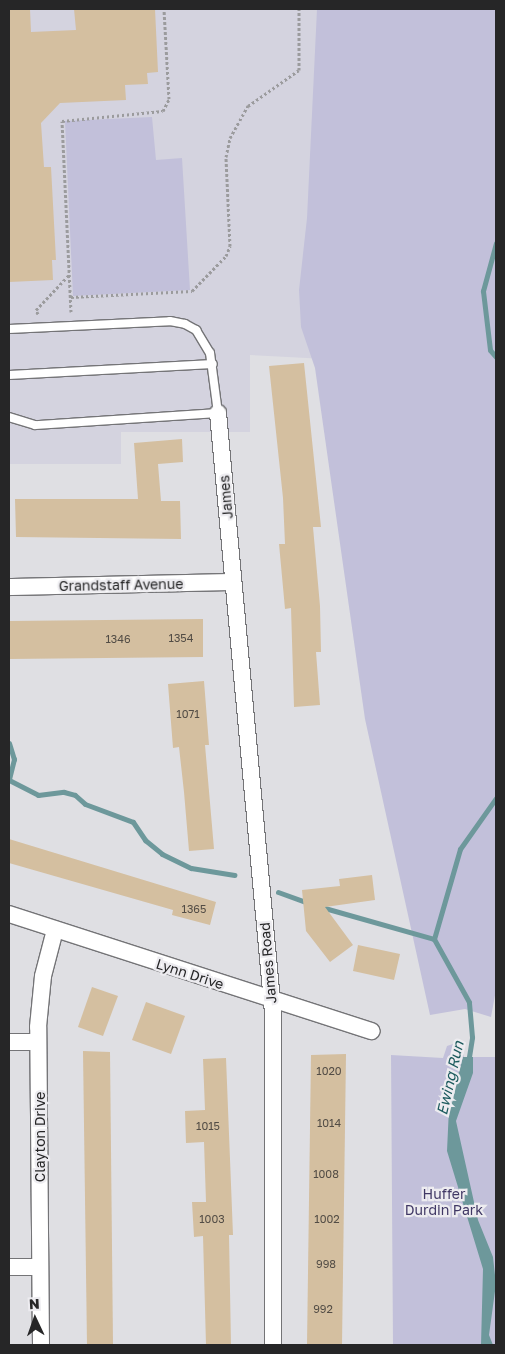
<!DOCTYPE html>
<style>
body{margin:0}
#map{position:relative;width:505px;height:1354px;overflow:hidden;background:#dfdfe3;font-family:"Golos Text",sans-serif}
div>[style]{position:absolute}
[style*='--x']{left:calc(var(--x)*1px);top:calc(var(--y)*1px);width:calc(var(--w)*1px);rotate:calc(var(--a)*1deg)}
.built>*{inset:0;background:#d4d3df}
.green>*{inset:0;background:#c2c0da}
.water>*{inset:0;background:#6d989b}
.stream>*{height:5px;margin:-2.5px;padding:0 2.5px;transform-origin:2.5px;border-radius:2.5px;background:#6d989b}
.building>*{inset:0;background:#d4bfa0}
.path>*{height:3px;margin-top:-1.5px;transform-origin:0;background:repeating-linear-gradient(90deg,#9b9b9d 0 2.5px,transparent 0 5px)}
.roads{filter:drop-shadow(1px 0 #747477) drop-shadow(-1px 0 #747477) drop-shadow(0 1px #747477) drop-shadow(0 -1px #747477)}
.service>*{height:8px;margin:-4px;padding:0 4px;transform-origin:4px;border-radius:4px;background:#fff}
.minor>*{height:16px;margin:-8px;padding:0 8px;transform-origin:8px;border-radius:8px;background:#fff}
span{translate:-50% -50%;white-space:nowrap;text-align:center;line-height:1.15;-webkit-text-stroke:4.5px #edecf0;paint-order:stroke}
.number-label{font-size:11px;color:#524c45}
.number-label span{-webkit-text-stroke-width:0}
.street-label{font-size:14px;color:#262627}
.park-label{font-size:14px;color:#403865}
.water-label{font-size:15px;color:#1d5b5e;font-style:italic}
.frame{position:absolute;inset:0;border:10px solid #262627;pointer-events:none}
.north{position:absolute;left:10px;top:1294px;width:50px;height:50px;-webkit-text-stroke:4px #edecf0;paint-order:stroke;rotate:357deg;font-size:14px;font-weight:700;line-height:20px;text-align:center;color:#262627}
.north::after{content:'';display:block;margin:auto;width:18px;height:22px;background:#262627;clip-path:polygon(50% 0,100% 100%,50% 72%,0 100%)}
</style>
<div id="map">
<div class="built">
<i style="clip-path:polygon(9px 9px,347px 9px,364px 361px,250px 355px,250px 432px,121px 432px,121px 464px,9px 464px)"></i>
</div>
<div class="green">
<i style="clip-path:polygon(317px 9px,496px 9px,496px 990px,491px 1017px,465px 1009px,430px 1015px,365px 719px,315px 368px,301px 327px,299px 290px,307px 218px)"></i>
<i style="clip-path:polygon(152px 117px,156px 160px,182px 158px,190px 290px,73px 296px,65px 121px)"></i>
<i style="clip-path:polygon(453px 1044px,460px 1047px,464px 1057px,496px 1057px,496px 1345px,393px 1345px,391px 1055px,443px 1058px,447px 1046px)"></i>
</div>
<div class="water">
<i style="clip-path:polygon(463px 1057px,473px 1057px,473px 1073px,456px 1121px,478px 1220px,493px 1257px,496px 1284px,489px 1335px,493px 1345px,481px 1345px,483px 1269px,447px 1151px,449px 1108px)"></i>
</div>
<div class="stream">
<i style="--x:496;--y:243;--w:50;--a:105.2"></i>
<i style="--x:483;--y:291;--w:59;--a:83.2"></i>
<i style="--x:490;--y:350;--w:9;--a:49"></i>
<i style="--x:9;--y:743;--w:17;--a:73"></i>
<i style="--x:14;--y:759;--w:21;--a:104"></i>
<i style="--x:9;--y:780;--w:33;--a:27"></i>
<i style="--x:38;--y:795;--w:26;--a:-7"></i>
<i style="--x:64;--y:792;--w:11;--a:15"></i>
<i style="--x:75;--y:795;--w:13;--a:42"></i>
<i style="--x:85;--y:804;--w:51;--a:20.6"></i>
<i style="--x:133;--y:822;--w:22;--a:56"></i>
<i style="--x:145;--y:840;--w:22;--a:39"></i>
<i style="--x:162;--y:854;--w:32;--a:26"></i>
<i style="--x:191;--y:868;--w:44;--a:9.2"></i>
<i style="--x:278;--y:892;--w:32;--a:20"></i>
<i style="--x:321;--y:907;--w:117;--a:15.8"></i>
<i style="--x:468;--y:1063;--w:26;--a:-81"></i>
<i style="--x:472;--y:1037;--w:35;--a:-95"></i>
<i style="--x:469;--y:1002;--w:72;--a:-119.1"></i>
<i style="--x:434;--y:939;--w:94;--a:-73.9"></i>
<i style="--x:460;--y:849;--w:62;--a:-54.8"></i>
</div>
<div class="building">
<i style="clip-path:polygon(9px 9px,30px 9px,31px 32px,76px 30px,74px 9px,155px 9px,158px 72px,147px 73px,148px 84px,125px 85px,126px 100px,60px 103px,41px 123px,44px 167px,51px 167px,56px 260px,52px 260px,53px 280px,9px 282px)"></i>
<i style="clip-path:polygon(304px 363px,321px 527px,313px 527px,320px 606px,321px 652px,316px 652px,320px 705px,294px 707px,291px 608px,285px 609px,279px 544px,285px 544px,283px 498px,269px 366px)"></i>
<i style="clip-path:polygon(182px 439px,183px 462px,158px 464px,161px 501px,180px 501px,181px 539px,16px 537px,15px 499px,138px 499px,134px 443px)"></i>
<i style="clip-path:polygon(203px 619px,203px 657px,9px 659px,9px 621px)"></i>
<i style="clip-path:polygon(204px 681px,209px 745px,205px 745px,214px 849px,189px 851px,184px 792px,179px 747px,173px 748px,168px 684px)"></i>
<i style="clip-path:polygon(9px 839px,216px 902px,210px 925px,172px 915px,173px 910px,9px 863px)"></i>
<i style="clip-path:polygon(372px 875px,375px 900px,325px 907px,353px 945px,330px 962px,306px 931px,302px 890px,340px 886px,339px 879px)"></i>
<i style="clip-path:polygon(358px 945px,400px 954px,394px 980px,353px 971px)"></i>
<i style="clip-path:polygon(92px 987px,118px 996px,103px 1036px,78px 1027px)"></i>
<i style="clip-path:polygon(146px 1002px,185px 1016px,171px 1054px,132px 1040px)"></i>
<i style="clip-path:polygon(83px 1051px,110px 1052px,113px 1345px,87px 1345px)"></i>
<i style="clip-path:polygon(346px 1054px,342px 1345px,307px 1345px,311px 1055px)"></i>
<i style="clip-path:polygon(226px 1058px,233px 1235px,229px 1235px,231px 1345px,206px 1345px,203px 1236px,194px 1237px,192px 1202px,206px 1202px,204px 1142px,186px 1143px,185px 1111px,205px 1110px,203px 1059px)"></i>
</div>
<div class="path">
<i style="--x:71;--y:297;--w:121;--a:-2.8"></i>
<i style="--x:192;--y:291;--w:49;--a:-45.8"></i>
<i style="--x:226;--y:256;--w:11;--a:-68"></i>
<i style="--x:230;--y:246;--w:89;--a:-92.6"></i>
<i style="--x:226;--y:157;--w:19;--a:-78"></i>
<i style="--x:230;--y:138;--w:37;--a:-61"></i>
<i style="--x:248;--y:106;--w:62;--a:-35.2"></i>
<i style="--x:299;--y:70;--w:61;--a:-90"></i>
<i style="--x:71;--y:312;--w:191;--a:-92.7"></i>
<i style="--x:62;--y:121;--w:101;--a:-5.7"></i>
<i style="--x:163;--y:111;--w:13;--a:-63"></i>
<i style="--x:169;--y:99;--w:90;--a:-93.2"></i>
<i style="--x:38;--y:314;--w:4;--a:-117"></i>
<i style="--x:36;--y:310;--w:48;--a:-46.7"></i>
</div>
<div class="roads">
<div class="service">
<i style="--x:9;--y:329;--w:161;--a:-2.8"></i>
<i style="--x:170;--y:321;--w:15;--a:11"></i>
<i style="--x:185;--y:324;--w:13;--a:29"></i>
<i style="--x:196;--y:330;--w:27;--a:59"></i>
<i style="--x:210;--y:353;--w:61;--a:82.4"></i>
<i style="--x:218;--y:413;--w:183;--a:176.2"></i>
<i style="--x:35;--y:425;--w:27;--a:-163"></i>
<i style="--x:9;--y:375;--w:204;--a:-3.1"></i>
</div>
<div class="minor">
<i style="--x:218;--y:413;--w:603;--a:84.76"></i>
<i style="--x:273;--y:1013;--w:332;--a:90"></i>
<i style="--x:9;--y:587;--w:224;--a:-1.3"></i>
<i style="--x:9;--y:914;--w:381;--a:17.9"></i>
<i style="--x:9;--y:1042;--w:29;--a:0"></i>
<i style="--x:9;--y:1267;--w:31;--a:0"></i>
<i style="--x:41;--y:1345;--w:318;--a:-90.5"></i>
<i style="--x:38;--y:1027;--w:51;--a:-84.4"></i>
<i style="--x:43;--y:976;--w:48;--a:-75.4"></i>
</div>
</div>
<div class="number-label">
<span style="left:181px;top:638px">1354</span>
<span style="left:118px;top:639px">1346</span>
<span style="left:188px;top:714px">1071</span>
<span style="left:194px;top:909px">1365</span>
<span style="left:329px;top:1071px">1020</span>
<span style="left:329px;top:1123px">1014</span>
<span style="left:208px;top:1126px">1015</span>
<span style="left:326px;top:1174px">1008</span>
<span style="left:212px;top:1219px">1003</span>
<span style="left:327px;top:1219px">1002</span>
<span style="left:326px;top:1264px">998</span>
<span style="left:323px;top:1309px">992</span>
</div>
<div class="street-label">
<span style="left:226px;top:497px;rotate:-95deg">James</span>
<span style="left:121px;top:585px;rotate:-1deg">Grandstaff Avenue</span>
<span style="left:268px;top:963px;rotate:-95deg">James Road</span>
<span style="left:190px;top:974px;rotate:18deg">Lynn Drive</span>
<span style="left:40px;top:1137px;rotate:-90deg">Clayton Drive</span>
</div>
<div class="park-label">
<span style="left:444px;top:1202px">Huffer<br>Durdin Park</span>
</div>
<div class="water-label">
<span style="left:450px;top:1078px;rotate:-77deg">Ewing Run</span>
</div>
<div class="frame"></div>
<div class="north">N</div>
</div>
